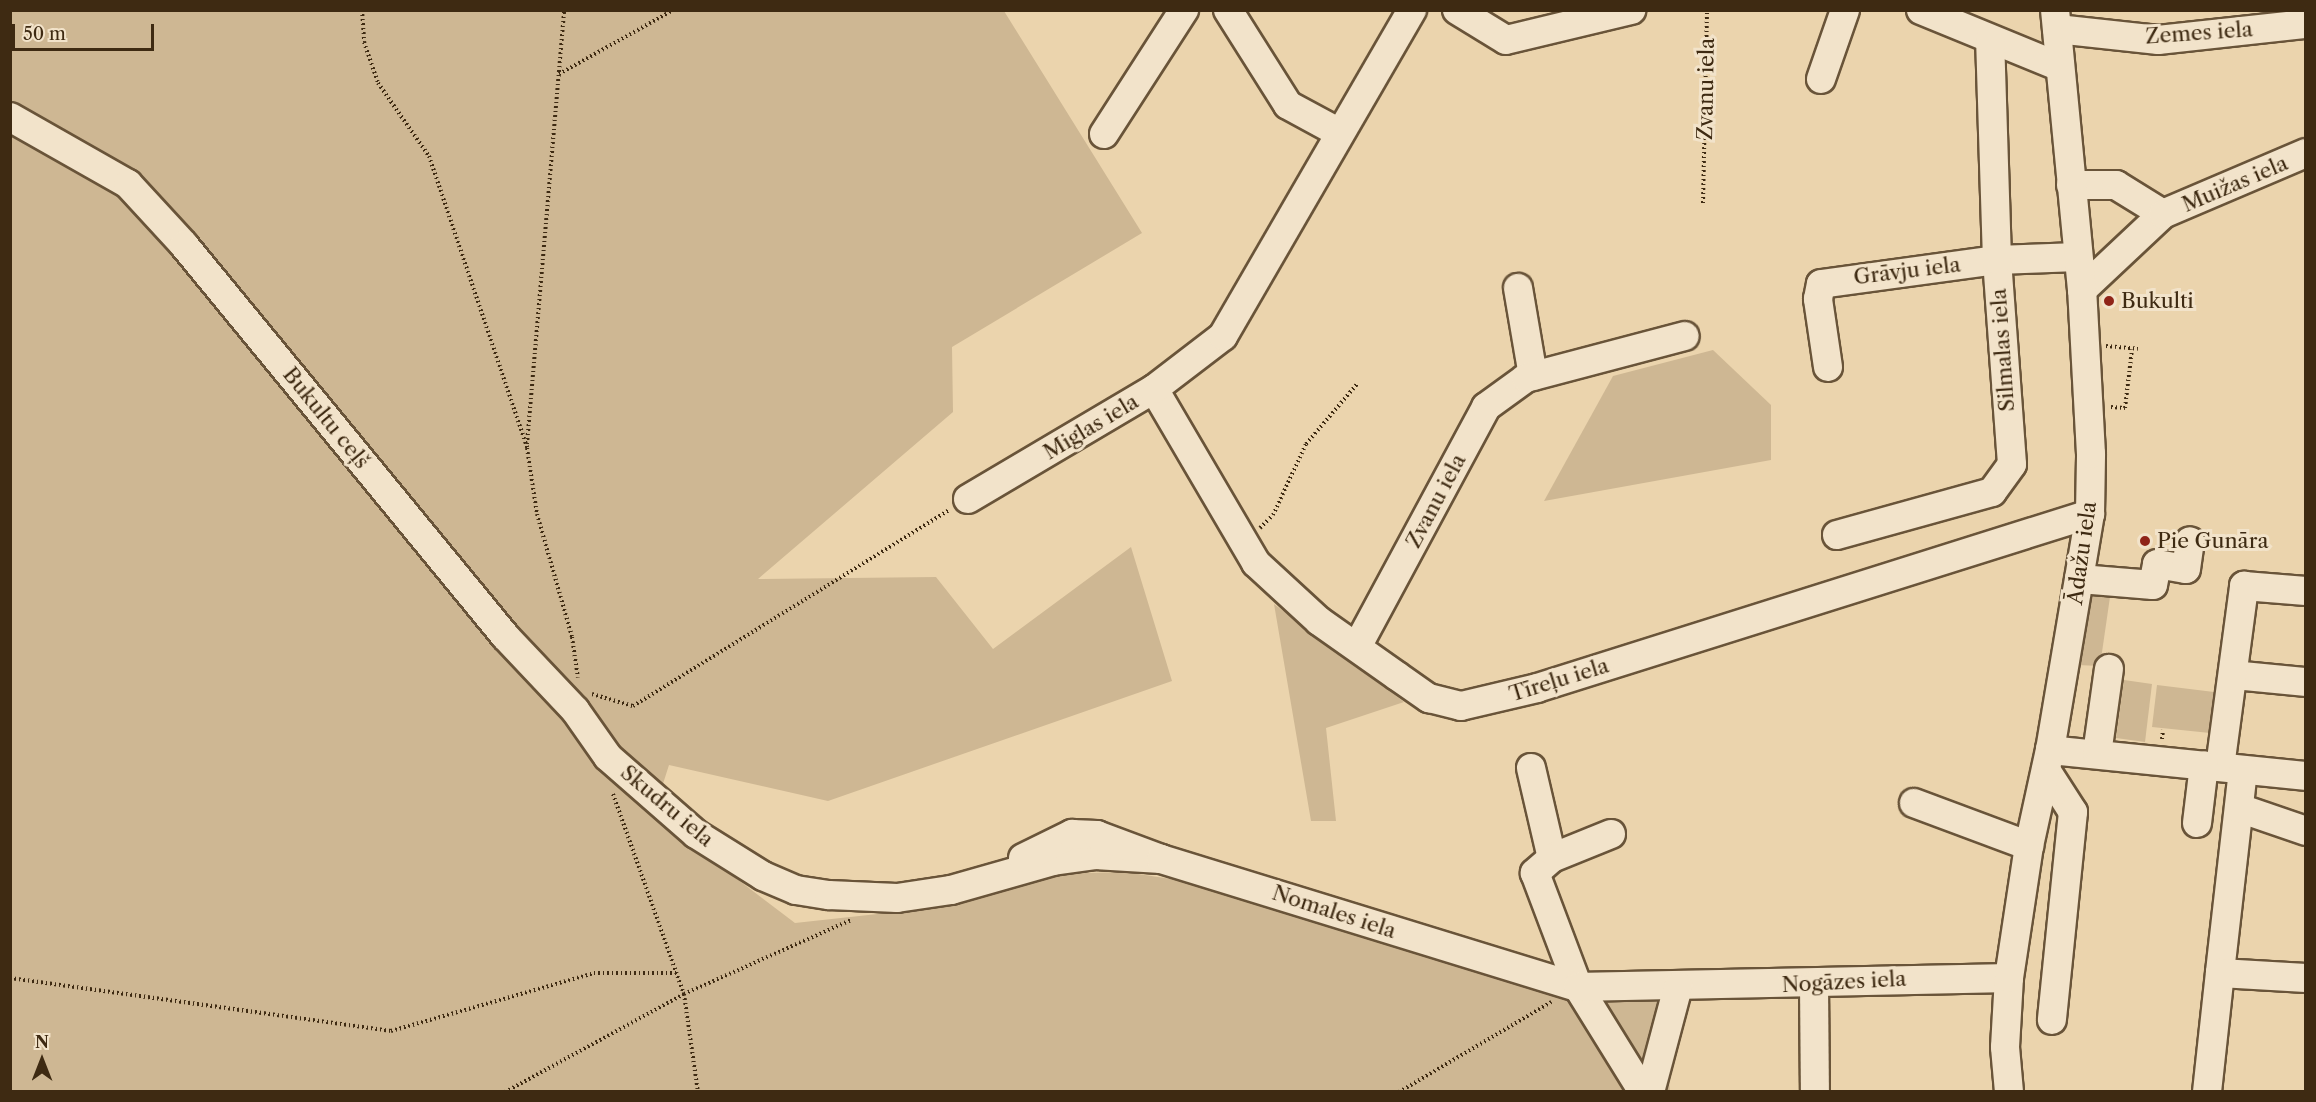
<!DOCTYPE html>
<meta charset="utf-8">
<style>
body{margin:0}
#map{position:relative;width:2316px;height:1102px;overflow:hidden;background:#ebd4ad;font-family:"Libre Caslon Text",serif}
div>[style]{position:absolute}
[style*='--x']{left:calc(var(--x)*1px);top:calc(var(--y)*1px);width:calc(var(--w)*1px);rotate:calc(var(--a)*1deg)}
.green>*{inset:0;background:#ceb793}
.path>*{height:4px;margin-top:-2px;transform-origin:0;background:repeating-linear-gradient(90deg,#3e2a12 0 1.5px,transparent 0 4.5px)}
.roads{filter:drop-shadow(2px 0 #695439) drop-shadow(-2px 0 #695439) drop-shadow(0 2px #695439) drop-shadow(0 -2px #695439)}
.minor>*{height:28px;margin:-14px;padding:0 14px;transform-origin:14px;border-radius:14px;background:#f2e3ca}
.dots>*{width:16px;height:16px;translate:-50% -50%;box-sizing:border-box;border:3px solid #f2e3ca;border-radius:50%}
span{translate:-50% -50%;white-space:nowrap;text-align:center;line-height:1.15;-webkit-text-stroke:6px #f2e3ca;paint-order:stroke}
.street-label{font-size:21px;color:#3e2a12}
.poi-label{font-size:21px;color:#3e2a12}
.left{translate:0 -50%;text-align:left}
.frame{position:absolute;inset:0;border:12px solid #3e2a12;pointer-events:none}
.north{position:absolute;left:12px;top:1030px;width:60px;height:60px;-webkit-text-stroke:4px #f2e3ca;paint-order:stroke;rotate:0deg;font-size:16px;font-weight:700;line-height:24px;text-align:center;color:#3e2a12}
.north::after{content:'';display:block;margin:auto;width:21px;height:27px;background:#3e2a12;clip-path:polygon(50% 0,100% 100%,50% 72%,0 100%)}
.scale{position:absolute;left:12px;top:24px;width:142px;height:27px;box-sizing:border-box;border:3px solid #3e2a12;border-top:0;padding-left:8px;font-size:18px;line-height:21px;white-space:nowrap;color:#3e2a12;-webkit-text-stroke:4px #f2e3ca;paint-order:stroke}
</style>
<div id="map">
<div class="green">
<i style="clip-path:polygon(10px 11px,1004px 11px,1142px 233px,952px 347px,953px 412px,758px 579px,936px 577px,993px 649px,1131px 547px,1172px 681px,828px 801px,669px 765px,653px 815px,795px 923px,905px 911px,1048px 874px,1125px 872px,1224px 887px,1572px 1002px,1661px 1002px,1670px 1091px,11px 1091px)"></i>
<i style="clip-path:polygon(1713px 350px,1771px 405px,1771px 460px,1544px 501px,1613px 376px)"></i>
<i style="clip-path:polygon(2089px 588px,2111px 590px,2100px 666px,2077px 665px)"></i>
<i style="clip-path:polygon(1274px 604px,1404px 702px,1326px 728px,1336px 821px,1311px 821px)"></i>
<i style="clip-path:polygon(2124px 680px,2152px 684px,2145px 742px,2116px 738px)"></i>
<i style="clip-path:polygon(2157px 685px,2214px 692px,2210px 733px,2152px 727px)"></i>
</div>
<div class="path">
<i style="--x:362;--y:10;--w:32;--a:86"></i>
<i style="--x:364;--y:42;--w:43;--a:71.1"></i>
<i style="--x:378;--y:83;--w:89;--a:55.1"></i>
<i style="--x:429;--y:156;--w:308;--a:71.4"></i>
<i style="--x:527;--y:448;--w:67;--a:81.4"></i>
<i style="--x:537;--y:514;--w:128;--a:74.1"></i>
<i style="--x:572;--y:637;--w:41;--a:81.7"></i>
<i style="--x:559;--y:74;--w:131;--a:-29.3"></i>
<i style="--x:1703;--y:203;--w:193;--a:-88.8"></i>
<i style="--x:2106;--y:346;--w:32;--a:5"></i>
<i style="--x:2111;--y:407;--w:14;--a:4"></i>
<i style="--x:2125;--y:408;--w:59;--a:-83.2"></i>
<i style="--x:527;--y:444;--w:436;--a:-85.1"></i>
<i style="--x:1260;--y:528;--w:18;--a:-45"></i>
<i style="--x:1273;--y:515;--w:78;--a:-65.1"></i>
<i style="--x:1306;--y:444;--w:79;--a:-49.6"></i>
<i style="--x:592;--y:694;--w:43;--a:16.3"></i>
<i style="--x:633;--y:706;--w:372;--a:-31.8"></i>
<i style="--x:2162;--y:739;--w:9;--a:-84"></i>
<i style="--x:613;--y:794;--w:212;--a:70.5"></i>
<i style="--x:684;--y:994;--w:99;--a:81.9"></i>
<i style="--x:10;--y:978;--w:385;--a:7.9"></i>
<i style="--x:391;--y:1031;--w:211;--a:-15.9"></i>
<i style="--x:594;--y:973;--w:83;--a:0"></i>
<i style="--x:505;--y:1092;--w:204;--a:-28.7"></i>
<i style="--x:684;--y:994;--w:183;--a:-23.9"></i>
<i style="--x:1399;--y:1092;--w:177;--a:-30.6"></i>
</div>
<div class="roads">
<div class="minor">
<i style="--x:1228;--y:10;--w:112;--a:57.7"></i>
<i style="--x:1288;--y:105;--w:57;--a:28.4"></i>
<i style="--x:1457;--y:10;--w:57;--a:31.5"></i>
<i style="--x:1506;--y:40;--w:129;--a:-13.5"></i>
<i style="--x:1921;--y:10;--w:150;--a:22.3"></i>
<i style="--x:2057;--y:29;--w:102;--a:6.2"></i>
<i style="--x:2158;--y:40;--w:149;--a:-6.2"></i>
<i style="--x:1821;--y:79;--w:73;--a:-70.8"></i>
<i style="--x:10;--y:117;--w:136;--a:29.6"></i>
<i style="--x:128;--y:184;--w:83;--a:47.4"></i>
<i style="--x:184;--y:245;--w:506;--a:50.61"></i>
<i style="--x:505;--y:636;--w:102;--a:46.6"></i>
<i style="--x:575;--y:710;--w:57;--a:54.9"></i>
<i style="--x:608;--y:757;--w:117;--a:41.2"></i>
<i style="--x:696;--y:834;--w:79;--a:32.1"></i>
<i style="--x:763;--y:876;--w:36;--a:23"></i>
<i style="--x:796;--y:890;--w:33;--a:9"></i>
<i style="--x:829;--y:895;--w:68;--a:2.5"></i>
<i style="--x:897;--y:898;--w:55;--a:-8.4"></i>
<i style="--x:951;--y:890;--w:106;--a:-15.9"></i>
<i style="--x:1053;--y:861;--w:42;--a:-8.1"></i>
<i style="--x:1095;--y:855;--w:66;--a:3.5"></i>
<i style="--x:1104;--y:134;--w:148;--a:-57.2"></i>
<i style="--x:2071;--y:185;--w:45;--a:0"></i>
<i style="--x:2116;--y:185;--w:55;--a:31.7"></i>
<i style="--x:1518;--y:288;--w:89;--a:80.3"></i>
<i style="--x:2082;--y:290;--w:111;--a:-43.2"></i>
<i style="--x:2163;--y:214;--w:155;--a:-23.1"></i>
<i style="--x:1828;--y:367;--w:69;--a:-98.4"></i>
<i style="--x:1818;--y:299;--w:15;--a:-79"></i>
<i style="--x:1821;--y:284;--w:178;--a:-7.8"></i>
<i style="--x:1997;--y:260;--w:81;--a:-2.1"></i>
<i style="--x:1154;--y:389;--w:202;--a:59.6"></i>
<i style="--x:1256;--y:563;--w:86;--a:42.6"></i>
<i style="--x:1319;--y:621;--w:95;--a:35.2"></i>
<i style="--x:1397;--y:676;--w:39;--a:35"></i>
<i style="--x:1429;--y:698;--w:33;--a:14"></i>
<i style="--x:1461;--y:706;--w:78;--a:-13.3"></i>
<i style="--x:1537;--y:688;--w:580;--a:-17.47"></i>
<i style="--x:968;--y:499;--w:216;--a:-30.6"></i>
<i style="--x:1154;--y:389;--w:87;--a:-37.5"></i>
<i style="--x:1223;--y:336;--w:377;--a:-59.9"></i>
<i style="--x:1837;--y:535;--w:161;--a:-15.5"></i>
<i style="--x:1992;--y:492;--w:34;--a:-54"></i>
<i style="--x:2012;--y:464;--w:205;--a:-94.2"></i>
<i style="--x:1997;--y:260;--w:221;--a:-91.8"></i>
<i style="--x:2080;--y:579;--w:73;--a:4.7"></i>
<i style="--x:2153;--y:585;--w:21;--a:-79"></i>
<i style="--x:2157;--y:564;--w:29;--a:10"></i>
<i style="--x:2186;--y:569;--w:28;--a:-82"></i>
<i style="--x:1358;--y:645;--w:270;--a:-61.7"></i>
<i style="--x:1486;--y:407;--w:49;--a:-35.9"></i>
<i style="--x:1526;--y:378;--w:164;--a:-14.8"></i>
<i style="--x:2233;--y:675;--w:73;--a:5.5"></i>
<i style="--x:2050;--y:750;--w:257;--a:5.8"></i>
<i style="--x:2097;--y:754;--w:86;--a:-82"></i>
<i style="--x:2220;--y:767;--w:183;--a:-82.4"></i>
<i style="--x:2244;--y:586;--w:62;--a:4.6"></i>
<i style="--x:1531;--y:768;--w:92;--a:76.9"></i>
<i style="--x:2046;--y:770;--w:50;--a:57.3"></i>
<i style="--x:2073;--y:812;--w:209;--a:95.8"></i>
<i style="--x:2243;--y:770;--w:204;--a:96.5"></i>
<i style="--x:2220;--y:973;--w:86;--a:3.3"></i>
<i style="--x:1914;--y:803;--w:123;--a:20.5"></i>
<i style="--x:2239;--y:808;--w:71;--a:18.9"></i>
<i style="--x:2197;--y:823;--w:58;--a:-83.1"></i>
<i style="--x:1611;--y:834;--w:64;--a:157.9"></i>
<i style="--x:1552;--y:858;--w:23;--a:139"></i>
<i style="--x:1535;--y:873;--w:122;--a:69.3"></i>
<i style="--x:1578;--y:987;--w:123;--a:58.2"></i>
<i style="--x:1023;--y:858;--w:55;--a:-26.1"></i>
<i style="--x:1072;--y:834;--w:25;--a:2"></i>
<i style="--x:1097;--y:835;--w:68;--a:20.6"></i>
<i style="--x:1161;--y:859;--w:436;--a:17.1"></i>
<i style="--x:1578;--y:987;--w:431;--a:-1.2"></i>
<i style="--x:1814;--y:985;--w:107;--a:89.5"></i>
<i style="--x:1650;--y:1092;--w:109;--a:-75.1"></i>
<i style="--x:2009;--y:1092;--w:45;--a:-95.1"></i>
<i style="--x:2005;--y:1047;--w:69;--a:-86.7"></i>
<i style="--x:2009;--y:978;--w:134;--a:-81.4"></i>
<i style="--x:2029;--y:846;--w:98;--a:-77.7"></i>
<i style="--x:2050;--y:750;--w:239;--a:-80.4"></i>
<i style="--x:2090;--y:514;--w:60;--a:-89"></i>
<i style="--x:2091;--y:454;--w:164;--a:-93.1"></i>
<i style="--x:2082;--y:290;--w:281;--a:-95.5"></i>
<i style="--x:2207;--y:1092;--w:120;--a:-83.8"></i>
</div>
</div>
<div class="dots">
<i style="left:2109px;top:301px;background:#8f2418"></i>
<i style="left:2145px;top:541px;background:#8f2418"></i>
</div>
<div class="street-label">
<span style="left:2199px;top:33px;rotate:-4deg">Zemes iela</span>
<span style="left:1706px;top:89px;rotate:-89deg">Zvanu iela</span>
<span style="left:2235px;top:184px;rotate:-23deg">Muižas iela</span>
<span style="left:1907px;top:271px;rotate:-7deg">Grāvju iela</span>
<span style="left:2003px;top:350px;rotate:-94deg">Silmalas iela</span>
<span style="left:326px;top:418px;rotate:51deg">Bukultu ceļš</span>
<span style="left:1091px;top:427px;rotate:-31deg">Miglas iela</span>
<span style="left:1436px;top:501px;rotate:-62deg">Zvanu iela</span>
<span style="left:2082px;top:553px;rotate:-82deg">Ādažu iela</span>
<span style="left:1559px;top:680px;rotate:-17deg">Tīreļu iela</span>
<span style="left:667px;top:806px;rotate:40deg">Skudru iela</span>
<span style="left:1334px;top:912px;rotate:18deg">Nomales iela</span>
<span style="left:1844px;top:982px;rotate:-3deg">Nogāzes iela</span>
</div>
<div class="poi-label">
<span class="left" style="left:2121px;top:301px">Bukulti</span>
<span class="left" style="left:2157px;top:541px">Pie Gunāra</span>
</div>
<div class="frame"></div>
<div class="north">N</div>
<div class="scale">50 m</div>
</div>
